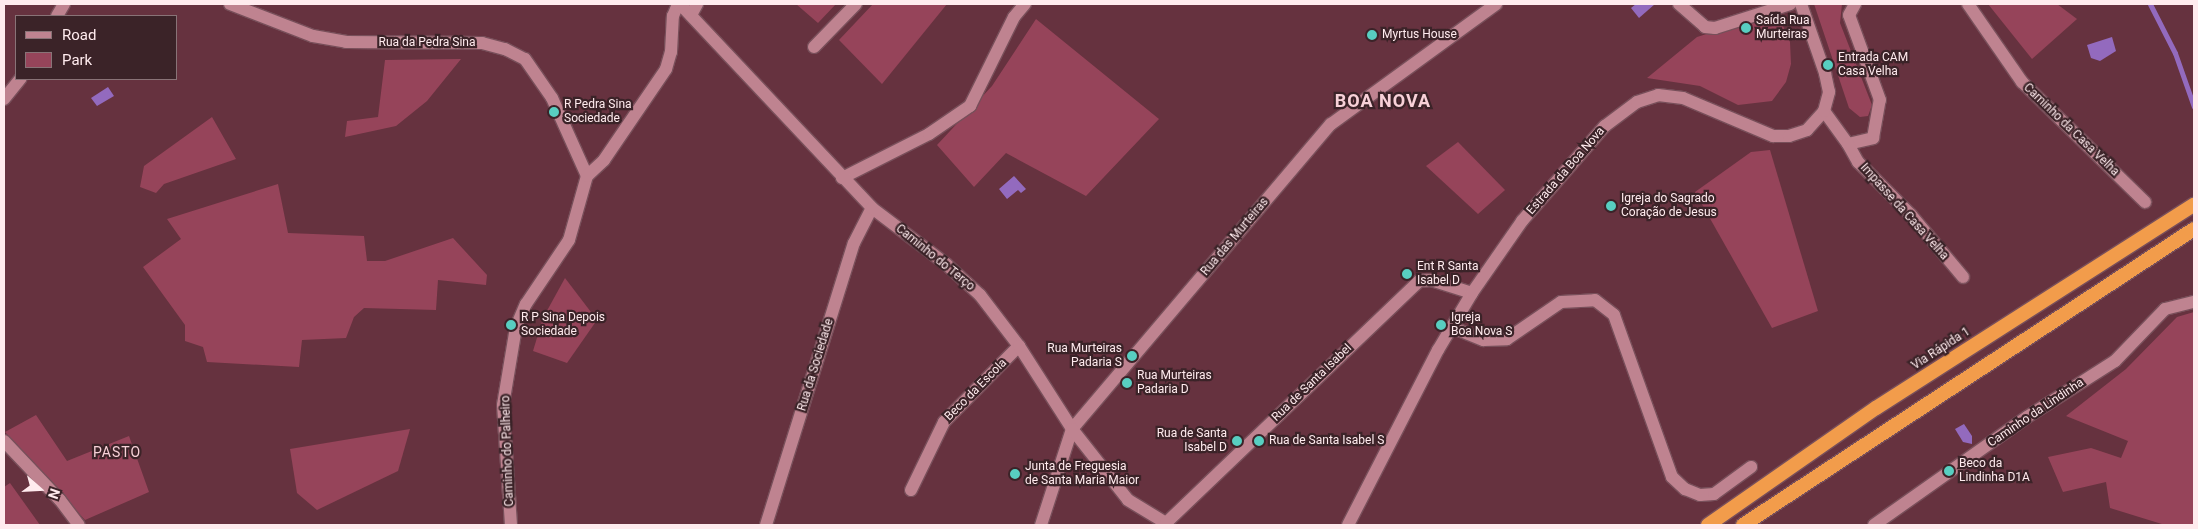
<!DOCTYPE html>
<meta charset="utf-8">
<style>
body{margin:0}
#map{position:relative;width:2198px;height:529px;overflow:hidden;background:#66323f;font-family:Roboto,sans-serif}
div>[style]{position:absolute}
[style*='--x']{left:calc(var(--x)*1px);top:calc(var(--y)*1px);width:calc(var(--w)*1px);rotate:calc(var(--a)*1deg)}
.green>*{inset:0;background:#96445a}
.water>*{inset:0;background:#936abe}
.stream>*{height:5px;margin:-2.5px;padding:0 2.5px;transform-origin:2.5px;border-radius:2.5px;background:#936abe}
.roads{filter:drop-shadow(1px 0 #784f5a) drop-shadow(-1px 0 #784f5a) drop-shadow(0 1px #784f5a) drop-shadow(0 -1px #784f5a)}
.minor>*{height:12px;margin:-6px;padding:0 6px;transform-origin:6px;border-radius:6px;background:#bf8390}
.tertiary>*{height:12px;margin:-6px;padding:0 6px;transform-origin:6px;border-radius:6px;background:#bf8390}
.secondary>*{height:12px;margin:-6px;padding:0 6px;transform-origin:6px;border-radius:6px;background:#bf8390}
.trunk>*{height:14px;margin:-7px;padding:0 7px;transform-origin:7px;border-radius:7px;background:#f29c4b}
.dots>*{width:14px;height:14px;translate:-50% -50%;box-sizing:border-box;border:2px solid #3b2328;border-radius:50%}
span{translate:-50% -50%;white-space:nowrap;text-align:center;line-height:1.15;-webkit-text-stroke:4.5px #3b2328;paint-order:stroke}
.poi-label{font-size:12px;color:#ffebee}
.left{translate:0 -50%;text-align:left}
.right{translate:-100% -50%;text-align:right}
.street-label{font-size:12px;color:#ffebee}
.neighbourhood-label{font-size:14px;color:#f8d1d8;letter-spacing:1px}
.district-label{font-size:18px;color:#f8d1d8;font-weight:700;letter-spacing:1px}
.frame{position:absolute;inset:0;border:5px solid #ffebee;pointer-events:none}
.legend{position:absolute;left:15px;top:15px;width:162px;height:65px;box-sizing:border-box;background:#3b2328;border:1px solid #897377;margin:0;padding:6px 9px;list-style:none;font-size:15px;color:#ffebee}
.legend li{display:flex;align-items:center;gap:10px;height:25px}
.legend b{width:25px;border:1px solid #897377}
.north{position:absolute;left:15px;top:464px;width:50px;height:50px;-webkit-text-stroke:4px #3b2328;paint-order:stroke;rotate:109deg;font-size:14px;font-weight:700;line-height:20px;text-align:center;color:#ffebee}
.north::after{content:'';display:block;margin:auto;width:18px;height:22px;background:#ffebee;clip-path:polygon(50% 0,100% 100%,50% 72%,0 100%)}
</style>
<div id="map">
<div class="green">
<i style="clip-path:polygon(796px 4px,836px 4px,818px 23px)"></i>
<i style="clip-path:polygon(873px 4px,947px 4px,882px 84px,839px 40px)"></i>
<i style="clip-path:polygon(1814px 4px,1842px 4px,1840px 23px,1872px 105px,1868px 116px,1860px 117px,1849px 108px)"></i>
<i style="clip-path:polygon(1988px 4px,2057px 4px,2077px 19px,2032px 59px)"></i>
<i style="clip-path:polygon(1777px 12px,1790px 42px,1791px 64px,1786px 82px,1772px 101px,1738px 105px,1700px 86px,1647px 78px,1697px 37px)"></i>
<i style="clip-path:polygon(1036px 19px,1159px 119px,1086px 196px,1006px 153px,974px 187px,937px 145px,992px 86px)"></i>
<i style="clip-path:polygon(461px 59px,427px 101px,396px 126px,345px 137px,347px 121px,378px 117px,385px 60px)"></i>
<i style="clip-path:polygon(212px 117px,236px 159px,164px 184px,156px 193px,140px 187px,144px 166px)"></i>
<i style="clip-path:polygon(1458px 142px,1505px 190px,1478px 214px,1426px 166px)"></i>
<i style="clip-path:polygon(1770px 150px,1818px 311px,1772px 328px,1695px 192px,1751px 152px)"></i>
<i style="clip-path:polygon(278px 184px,288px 233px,364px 236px,367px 261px,385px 261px,453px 238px,487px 275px,486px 285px,438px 280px,436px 310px,364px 308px,354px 317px,346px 338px,302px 340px,299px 367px,207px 362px,203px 347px,185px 341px,185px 325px,143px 267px,181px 239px,167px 219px)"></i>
<i style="clip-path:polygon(565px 278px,597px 320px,567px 363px,533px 351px,543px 318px)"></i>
<i style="clip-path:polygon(2194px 312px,2194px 525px,2165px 525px,2110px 508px,2106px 482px,2063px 492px,2048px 457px,2091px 448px,2121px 458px,2128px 441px,2066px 416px,2126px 369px,2177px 317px)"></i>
<i style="clip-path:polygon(36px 415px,67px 461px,129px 436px,149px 492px,85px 520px,5px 432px)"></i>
<i style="clip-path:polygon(410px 429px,398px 471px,317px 510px,297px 493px,290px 449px)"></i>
<i style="clip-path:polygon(10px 483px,40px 525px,4px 525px,4px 487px)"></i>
</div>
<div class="water">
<i style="clip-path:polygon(1636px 4px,1655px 4px,1639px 18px,1631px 8px)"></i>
<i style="clip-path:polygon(2112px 37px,2116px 51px,2100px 61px,2091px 58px,2087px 45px)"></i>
<i style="clip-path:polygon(108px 87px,114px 96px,97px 106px,91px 98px)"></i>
<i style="clip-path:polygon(1014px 176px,1026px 189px,1021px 193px,1018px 190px,1007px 199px,999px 189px)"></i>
<i style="clip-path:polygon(1964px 424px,1972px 436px,1972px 444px,1963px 442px,1955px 429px)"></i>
</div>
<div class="stream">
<i style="--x:2150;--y:4;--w:55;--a:63"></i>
<i style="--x:2175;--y:53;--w:57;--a:70.6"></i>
</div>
<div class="roads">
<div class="minor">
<i style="--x:230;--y:4;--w:89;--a:21.1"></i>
<i style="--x:313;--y:36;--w:34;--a:10"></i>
<i style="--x:346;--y:42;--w:136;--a:0.4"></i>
<i style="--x:482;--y:43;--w:24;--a:15"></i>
<i style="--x:505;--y:49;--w:22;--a:27"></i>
<i style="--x:525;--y:59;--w:47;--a:55.3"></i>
<i style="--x:552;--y:98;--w:85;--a:65.8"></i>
<i style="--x:1679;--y:4;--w:35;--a:41"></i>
<i style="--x:1705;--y:27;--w:10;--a:6"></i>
<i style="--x:1715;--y:28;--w:79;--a:-17.7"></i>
<i style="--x:1968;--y:4;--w:95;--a:55.3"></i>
<i style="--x:2022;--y:82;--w:172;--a:44.3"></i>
<i style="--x:691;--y:15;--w:13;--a:-61"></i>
<i style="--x:57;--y:16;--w:14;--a:-60"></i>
<i style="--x:814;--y:47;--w:60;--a:-45.7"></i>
<i style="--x:4;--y:99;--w:26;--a:-51"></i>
<i style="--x:1824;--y:111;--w:41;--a:54"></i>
<i style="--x:1848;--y:144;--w:26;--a:-13"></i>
<i style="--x:1873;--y:138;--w:39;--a:-80"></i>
<i style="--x:1880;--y:100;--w:90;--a:-110"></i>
<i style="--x:1849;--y:15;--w:13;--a:-61"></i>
<i style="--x:1848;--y:144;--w:21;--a:61"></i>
<i style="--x:1858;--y:162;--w:75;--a:45"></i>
<i style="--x:1911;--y:215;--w:81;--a:50"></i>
<i style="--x:842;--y:178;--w:97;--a:-26.8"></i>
<i style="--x:929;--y:134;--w:50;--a:-34.3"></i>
<i style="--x:970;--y:106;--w:99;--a:-63.7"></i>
<i style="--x:1014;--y:17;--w:17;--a:-50"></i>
<i style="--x:1451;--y:327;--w:35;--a:22"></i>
<i style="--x:1484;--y:340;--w:23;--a:-2"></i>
<i style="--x:1507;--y:339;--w:65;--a:-34.4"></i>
<i style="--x:1561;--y:302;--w:34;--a:-3"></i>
<i style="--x:1595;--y:300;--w:24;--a:38"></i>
<i style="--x:1614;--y:315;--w:172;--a:70.3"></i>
<i style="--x:1672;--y:477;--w:18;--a:43"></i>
<i style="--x:1685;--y:489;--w:16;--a:22"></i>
<i style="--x:1700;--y:495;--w:14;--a:-4"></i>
<i style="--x:1714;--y:494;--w:46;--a:-36.1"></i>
<i style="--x:4;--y:441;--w:81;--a:46.5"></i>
<i style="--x:60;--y:500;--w:31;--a:53"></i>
<i style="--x:911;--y:490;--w:76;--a:-64.1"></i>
<i style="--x:944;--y:422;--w:107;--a:-45.4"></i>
<i style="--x:511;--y:525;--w:120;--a:-93.8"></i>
<i style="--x:503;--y:405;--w:79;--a:-80.5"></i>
<i style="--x:516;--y:327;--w:25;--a:-67"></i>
<i style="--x:526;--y:304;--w:77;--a:-56.1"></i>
<i style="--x:569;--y:240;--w:66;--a:-74.3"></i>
<i style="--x:587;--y:176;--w:23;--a:-43"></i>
<i style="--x:604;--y:160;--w:110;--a:-55.7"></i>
<i style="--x:666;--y:69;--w:18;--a:-74"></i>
<i style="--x:671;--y:52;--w:36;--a:-87"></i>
<i style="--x:673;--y:16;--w:13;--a:-67"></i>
<i style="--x:766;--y:525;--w:295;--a:-72.7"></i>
<i style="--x:854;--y:243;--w:39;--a:-63"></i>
<i style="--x:1041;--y:525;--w:101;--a:-72.1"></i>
<i style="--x:1072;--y:429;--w:400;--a:-49.7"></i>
<i style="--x:1331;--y:124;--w:204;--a:-36"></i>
<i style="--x:1874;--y:525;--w:187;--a:-35.2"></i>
<i style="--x:2027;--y:417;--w:104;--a:-32.5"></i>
<i style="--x:2115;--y:361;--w:72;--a:-46.1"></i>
<i style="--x:2165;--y:309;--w:30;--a:-14"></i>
</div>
<div class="tertiary">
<i style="--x:680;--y:4;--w:280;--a:46.7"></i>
<i style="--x:872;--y:208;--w:93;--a:37.1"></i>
<i style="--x:946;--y:264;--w:46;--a:42.4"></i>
<i style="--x:980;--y:295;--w:64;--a:52.6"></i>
<i style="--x:1019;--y:346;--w:98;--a:57.4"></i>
<i style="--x:1072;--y:429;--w:90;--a:51.7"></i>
<i style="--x:1128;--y:500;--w:44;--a:31.2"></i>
<i style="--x:1166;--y:523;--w:350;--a:-43.7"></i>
<i style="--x:1419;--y:281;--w:12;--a:-5"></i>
<i style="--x:1431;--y:280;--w:43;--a:17.6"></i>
</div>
<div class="secondary">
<i style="--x:1348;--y:525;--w:197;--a:-62.8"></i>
<i style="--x:1438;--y:350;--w:66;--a:-59.2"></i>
<i style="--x:1472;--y:293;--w:88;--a:-55.2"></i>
<i style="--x:1522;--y:221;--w:126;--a:-48.9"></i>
<i style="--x:1605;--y:126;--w:40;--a:-37"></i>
<i style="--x:1637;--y:102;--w:22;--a:-18"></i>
<i style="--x:1658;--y:95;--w:25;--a:7"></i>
<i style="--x:1683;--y:98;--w:98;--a:22.9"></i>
<i style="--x:1773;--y:136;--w:16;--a:0"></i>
<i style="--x:1789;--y:136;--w:19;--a:-18"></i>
<i style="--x:1807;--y:130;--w:25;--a:-48"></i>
<i style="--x:1824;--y:111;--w:20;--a:-75"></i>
<i style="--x:1829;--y:92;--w:19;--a:-102"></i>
<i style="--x:1825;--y:73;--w:73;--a:-109.2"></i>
</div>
<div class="trunk">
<i style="--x:1708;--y:525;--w:205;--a:-34.9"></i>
<i style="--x:1876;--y:408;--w:377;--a:-32.6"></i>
<i style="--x:1743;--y:525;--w:539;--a:-33.28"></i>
</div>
</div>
<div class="dots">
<i style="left:1746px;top:28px;background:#58cec1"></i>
<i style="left:1372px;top:35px;background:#58cec1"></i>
<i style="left:1828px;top:65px;background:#58cec1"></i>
<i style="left:554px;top:112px;background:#58cec1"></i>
<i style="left:1611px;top:206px;background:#58cec1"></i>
<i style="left:1407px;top:274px;background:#58cec1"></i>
<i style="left:511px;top:325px;background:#58cec1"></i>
<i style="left:1441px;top:325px;background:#58cec1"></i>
<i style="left:1132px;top:356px;background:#58cec1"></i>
<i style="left:1127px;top:383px;background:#58cec1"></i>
<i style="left:1237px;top:441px;background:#58cec1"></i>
<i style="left:1259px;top:441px;background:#58cec1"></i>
<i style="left:1949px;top:471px;background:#58cec1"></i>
<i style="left:1015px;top:474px;background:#58cec1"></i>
</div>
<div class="poi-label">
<span class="left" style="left:1756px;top:28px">Saída Rua<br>Murteiras</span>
<span class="left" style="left:1382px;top:35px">Myrtus House</span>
<span class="left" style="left:1838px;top:65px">Entrada CAM<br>Casa Velha</span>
<span class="left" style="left:564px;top:112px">R Pedra Sina<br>Sociedade</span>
<span class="left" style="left:1621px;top:206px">Igreja do Sagrado<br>Coração de Jesus</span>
<span class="left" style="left:1417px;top:274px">Ent R Santa<br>Isabel D</span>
<span class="left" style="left:521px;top:325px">R P Sina Depois<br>Sociedade</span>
<span class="left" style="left:1451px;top:325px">Igreja<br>Boa Nova S</span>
<span class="right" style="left:1122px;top:356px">Rua Murteiras<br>Padaria S</span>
<span class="left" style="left:1137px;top:383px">Rua Murteiras<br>Padaria D</span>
<span class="right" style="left:1227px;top:441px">Rua de Santa<br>Isabel D</span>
<span class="left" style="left:1269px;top:441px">Rua de Santa Isabel S</span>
<span class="left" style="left:1959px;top:471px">Beco da<br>Lindinha D1A</span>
<span class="left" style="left:1025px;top:474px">Junta de Freguesia<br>de Santa Maria Maior</span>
</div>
<div class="street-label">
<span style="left:427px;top:43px">Rua da Pedra Sina</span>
<span style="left:2071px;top:130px;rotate:44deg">Caminho da Casa Velha</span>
<span style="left:1566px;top:171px;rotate:-49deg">Estrada da Boa Nova</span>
<span style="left:1904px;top:212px;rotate:48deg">Impasse da Casa Velha</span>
<span style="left:1235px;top:237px;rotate:-50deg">Rua das Murteiras</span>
<span style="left:935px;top:258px;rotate:39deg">Caminho do Terço</span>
<span style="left:1941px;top:349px;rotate:-33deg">Via Rápida 1</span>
<span style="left:816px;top:365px;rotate:-73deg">Rua da Sociedade</span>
<span style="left:1312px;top:383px;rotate:-44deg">Rua de Santa Isabel</span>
<span style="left:976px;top:390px;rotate:-45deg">Beco da Escola</span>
<span style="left:2036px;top:413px;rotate:-34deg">Caminho da Lindinha</span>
<span style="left:508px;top:451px;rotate:-92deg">Caminho do Palheiro</span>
</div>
<div class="neighbourhood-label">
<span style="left:117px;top:452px">PASTO</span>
</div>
<div class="district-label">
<span style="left:1383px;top:101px">BOA NOVA</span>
</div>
<div class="frame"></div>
<ul class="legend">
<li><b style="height:6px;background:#bf8390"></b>Road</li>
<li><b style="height:14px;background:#96445a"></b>Park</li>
</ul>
<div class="north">N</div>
</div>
